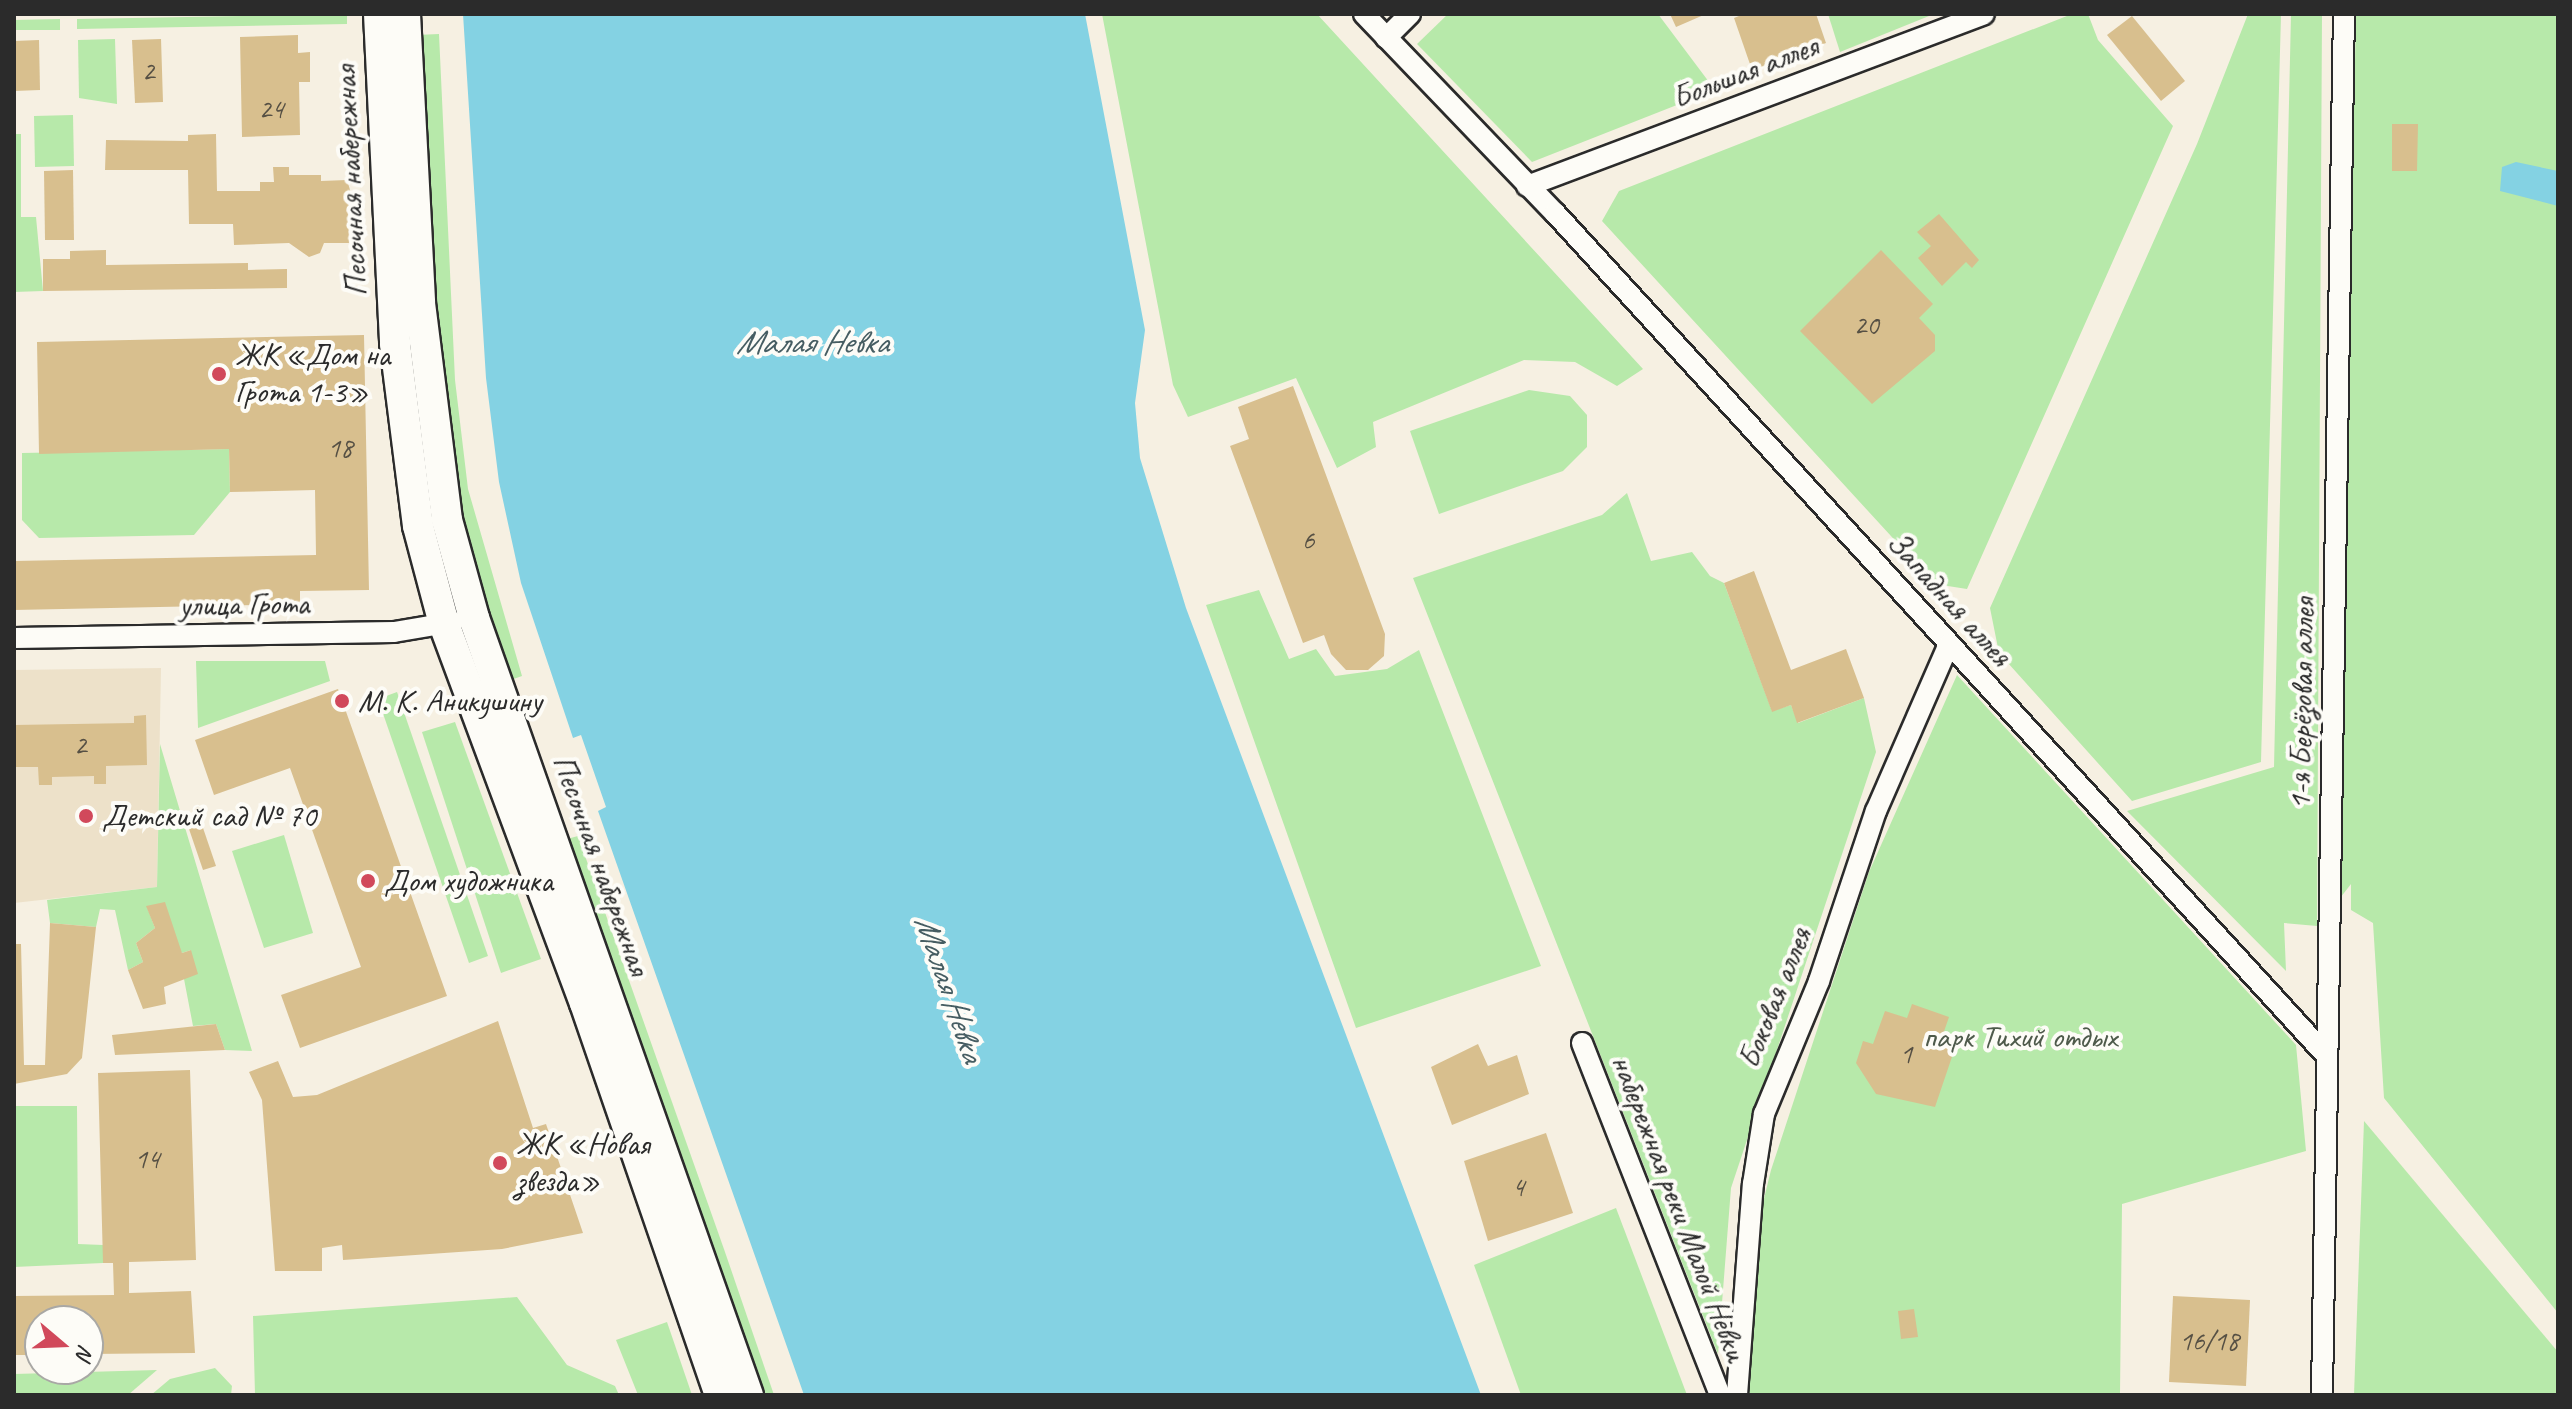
<!DOCTYPE html>
<meta charset="utf-8">
<style>
body{margin:0}
#map{position:relative;width:2572px;height:1409px;overflow:hidden;background:#f6f0e2;font-family:Caveat,sans-serif}
div>[style]{position:absolute}
[style*='--x']{left:calc(var(--x)*1px);top:calc(var(--y)*1px);width:calc(var(--w)*1px);rotate:calc(var(--a)*1deg)}
.built>*{inset:0;background:#ede1c9}
.green>*{inset:0;background:#b7e9aa}
.water>*{inset:0;background:#84d2e3}
.building>*{inset:0;background:#d8bf8e}
.roads{filter:drop-shadow(2px 0 #2b2b2b) drop-shadow(-2px 0 #2b2b2b) drop-shadow(0 2px #2b2b2b) drop-shadow(0 -2px #2b2b2b)}
.minor>*{height:20px;margin:-10px;padding:0 10px;transform-origin:10px;border-radius:10px;background:#fdfcf7}
.secondary>*{height:30px;margin:-15px;padding:0 15px;transform-origin:15px;border-radius:15px;background:#fdfcf7}
.dots>*{width:22px;height:22px;translate:-50% -50%;box-sizing:border-box;border:4px solid #fdfcf7;border-radius:50%}
span{translate:-50% -50%;white-space:nowrap;text-align:center;line-height:1.15;-webkit-text-stroke:8px #fdfcf7;paint-order:stroke}
.number-label{font-size:28px;color:#565044}
.number-label span{-webkit-text-stroke-width:0}
.street-label{font-size:32px;color:#2b2b2b}
.poi-label{font-size:32px;color:#2b2b2b}
.left{translate:0 -50%;text-align:left}
.park-label{font-size:32px;color:#4e5a4b}
.water-label{font-size:34px;color:#465d62;font-style:italic}
.frame{position:absolute;inset:0;border:16px solid #2b2b2b;pointer-events:none}
.north{position:absolute;left:24px;top:1305px;width:80px;height:80px;box-sizing:border-box;background:#fdfcf7;border:2px solid #a9a8a5;border-radius:50%;rotate:109deg;font-size:22px;font-weight:700;line-height:32px;text-align:center;color:#2b2b2b}
.north::after{content:'';display:block;margin:auto;width:28px;height:36px;background:#d1495b;clip-path:polygon(50% 0,100% 100%,50% 72%,0 100%)}
</style>
<div id="map">
<div class="built">
<i style="clip-path:polygon(161px 668px,157px 887px,14px 903px,14px 670px)"></i>
</div>
<div class="green">
<i style="clip-path:polygon(347px 14px,347px 24px,77px 29px,77px 19px)"></i>
<i style="clip-path:polygon(1102px 14px,1317px 14px,1643px 369px,1617px 386px,1575px 362px,1524px 360px,1373px 422px,1376px 447px,1337px 468px,1296px 378px,1188px 417px,1173px 385px)"></i>
<i style="clip-path:polygon(1448px 14px,1658px 14px,1715px 90px,1532px 162px,1417px 44px)"></i>
<i style="clip-path:polygon(1828px 14px,1934px 14px,1840px 52px)"></i>
<i style="clip-path:polygon(2072px 14px,2088px 14px,2098px 40px,2173px 126px,1967px 589px,1935px 584px,1602px 221px,1619px 191px)"></i>
<i style="clip-path:polygon(2248px 14px,2281px 14px,2261px 762px,2132px 801px,1999px 653px,1990px 608px,2197px 144px)"></i>
<i style="clip-path:polygon(2291px 14px,2322px 14px,2317px 926px,2284px 923px,2286px 971px,2127px 811px,2274px 767px)"></i>
<i style="clip-path:polygon(2356px 14px,2558px 14px,2558px 1313px,2384px 1098px,2373px 923px,2351px 910px,2351px 884px,2337px 902px)"></i>
<i style="clip-path:polygon(60px 19px,60px 30px,14px 30px,14px 20px)"></i>
<i style="clip-path:polygon(439px 34px,455px 380px,468px 489px,522px 676px,508px 681px,449px 500px,416px 35px)"></i>
<i style="clip-path:polygon(115px 39px,117px 104px,79px 98px,78px 40px)"></i>
<i style="clip-path:polygon(73px 115px,74px 166px,35px 167px,34px 116px)"></i>
<i style="clip-path:polygon(14px 134px,21px 134px,21px 217px,36px 217px,43px 291px,14px 292px)"></i>
<i style="clip-path:polygon(1529px 390px,1570px 396px,1587px 415px,1587px 447px,1563px 471px,1439px 514px,1410px 431px)"></i>
<i style="clip-path:polygon(229px 449px,230px 492px,194px 535px,39px 538px,22px 520px,22px 453px)"></i>
<i style="clip-path:polygon(1627px 493px,1651px 561px,1692px 552px,1710px 576px,1724px 583px,1772px 711px,1791px 705px,1798px 723px,1864px 698px,1876px 752px,1731px 1188px,1718px 1354px,1413px 578px,1602px 515px)"></i>
<i style="clip-path:polygon(1259px 590px,1289px 659px,1316px 649px,1335px 676px,1387px 669px,1419px 650px,1541px 966px,1356px 1028px,1206px 605px)"></i>
<i style="clip-path:polygon(196px 661px,325px 661px,330px 681px,198px 728px)"></i>
<i style="clip-path:polygon(1957px 675px,2296px 1045px,2306px 1151px,2122px 1204px,2120px 1395px,1743px 1395px,1758px 1223px,1771px 1170px,1869px 872px)"></i>
<i style="clip-path:polygon(397px 692px,488px 956px,469px 963px,378px 699px)"></i>
<i style="clip-path:polygon(455px 722px,541px 959px,501px 973px,422px 732px)"></i>
<i style="clip-path:polygon(160px 744px,252px 1051px,225px 1050px,216px 1024px,193px 1026px,184px 979px,191px 950px,182px 953px,147px 907px,155px 928px,136px 943px,143px 962px,128px 970px,115px 910px,100px 909px,96px 927px,50px 923px,47px 900px,157px 887px)"></i>
<i style="clip-path:polygon(284px 835px,313px 933px,264px 948px,232px 851px)"></i>
<i style="clip-path:polygon(578px 836px,725px 1252px,774px 1395px,762px 1395px,567px 839px)"></i>
<i style="clip-path:polygon(14px 1106px,77px 1106px,78px 1244px,103px 1245px,103px 1263px,14px 1267px)"></i>
<i style="clip-path:polygon(2364px 1121px,2558px 1352px,2558px 1395px,2354px 1395px)"></i>
<i style="clip-path:polygon(1616px 1208px,1687px 1395px,1521px 1395px,1474px 1265px)"></i>
<i style="clip-path:polygon(517px 1297px,567px 1365px,615px 1386px,619px 1395px,255px 1395px,253px 1316px)"></i>
<i style="clip-path:polygon(667px 1322px,692px 1395px,638px 1395px,616px 1340px)"></i>
<i style="clip-path:polygon(215px 1368px,232px 1386px,231px 1395px,151px 1395px,170px 1379px)"></i>
<i style="clip-path:polygon(157px 1370px,128px 1395px,14px 1395px,14px 1374px)"></i>
</div>
<div class="water">
<i style="clip-path:polygon(463px 14px,1085px 14px,1145px 330px,1135px 403px,1140px 458px,1186px 608px,1481px 1395px,804px 1395px,598px 811px,606px 807px,581px 735px,573px 738px,521px 583px,499px 482px,486px 378px)"></i>
<i style="clip-path:polygon(2516px 162px,2558px 171px,2558px 206px,2500px 191px,2502px 167px)"></i>
</div>
<div class="building">
<i style="clip-path:polygon(1670px 14px,1706px 14px,1676px 27px)"></i>
<i style="clip-path:polygon(1744px 14px,1816px 14px,1826px 43px,1752px 70px,1734px 18px)"></i>
<i style="clip-path:polygon(2132px 16px,2185px 81px,2161px 101px,2107px 35px)"></i>
<i style="clip-path:polygon(298px 35px,298px 53px,310px 52px,310px 82px,299px 82px,300px 135px,242px 137px,240px 37px)"></i>
<i style="clip-path:polygon(161px 39px,163px 102px,135px 103px,132px 40px)"></i>
<i style="clip-path:polygon(39px 40px,40px 90px,14px 91px,14px 41px)"></i>
<i style="clip-path:polygon(2392px 124px,2418px 124px,2417px 171px,2392px 171px)"></i>
<i style="clip-path:polygon(216px 134px,217px 191px,260px 191px,260px 182px,274px 182px,273px 167px,289px 167px,289px 175px,321px 175px,321px 181px,347px 180px,354px 203px,348px 210px,349px 243px,324px 243px,320px 253px,309px 257px,289px 243px,234px 245px,233px 224px,189px 224px,188px 170px,105px 170px,106px 140px,188px 141px,188px 135px)"></i>
<i style="clip-path:polygon(73px 170px,74px 240px,45px 240px,44px 171px)"></i>
<i style="clip-path:polygon(1939px 214px,1979px 260px,1972px 268px,1966px 262px,1942px 286px,1918px 258px,1931px 246px,1917px 232px)"></i>
<i style="clip-path:polygon(106px 250px,106px 265px,248px 263px,248px 270px,287px 269px,287px 288px,43px 291px,43px 259px,70px 259px,70px 251px)"></i>
<i style="clip-path:polygon(1881px 250px,1933px 304px,1919px 318px,1935px 335px,1935px 351px,1872px 404px,1800px 331px)"></i>
<i style="clip-path:polygon(364px 335px,369px 590px,300px 591px,300px 604px,14px 610px,14px 561px,316px 555px,315px 490px,230px 492px,229px 449px,39px 454px,37px 342px)"></i>
<i style="clip-path:polygon(1293px 386px,1385px 634px,1384px 656px,1368px 670px,1346px 670px,1331px 654px,1324px 635px,1303px 643px,1230px 446px,1249px 439px,1238px 407px)"></i>
<i style="clip-path:polygon(1754px 571px,1791px 670px,1846px 649px,1864px 698px,1797px 723px,1791px 705px,1772px 712px,1724px 583px)"></i>
<i style="clip-path:polygon(338px 689px,447px 996px,300px 1048px,281px 995px,361px 967px,290px 768px,214px 795px,195px 740px)"></i>
<i style="clip-path:polygon(146px 715px,147px 765px,106px 766px,106px 784px,94px 784px,94px 776px,52px 777px,52px 785px,39px 785px,38px 767px,14px 767px,14px 725px,134px 723px,134px 716px)"></i>
<i style="clip-path:polygon(202px 825px,216px 866px,203px 870px,189px 829px)"></i>
<i style="clip-path:polygon(165px 902px,182px 953px,191px 950px,198px 974px,164px 987px,166px 1004px,143px 1009px,128px 970px,143px 962px,136px 943px,155px 928px,146px 906px)"></i>
<i style="clip-path:polygon(50px 923px,96px 927px,82px 1058px,67px 1074px,14px 1084px,14px 944px,21px 944px,24px 1065px,45px 1065px)"></i>
<i style="clip-path:polygon(1912px 1004px,1949px 1017px,1941px 1040px,1956px 1045px,1935px 1107px,1876px 1094px,1856px 1063px,1863px 1041px,1873px 1044px,1885px 1011px,1907px 1018px)"></i>
<i style="clip-path:polygon(498px 1021px,533px 1128px,546px 1124px,583px 1233px,502px 1249px,343px 1260px,342px 1245px,322px 1248px,322px 1271px,275px 1271px,262px 1100px,249px 1072px,278px 1061px,293px 1097px,317px 1095px)"></i>
<i style="clip-path:polygon(216px 1024px,225px 1050px,115px 1055px,112px 1035px)"></i>
<i style="clip-path:polygon(1478px 1044px,1488px 1066px,1517px 1055px,1529px 1094px,1452px 1125px,1431px 1067px)"></i>
<i style="clip-path:polygon(190px 1070px,196px 1260px,129px 1262px,129px 1293px,191px 1291px,195px 1353px,88px 1354px,88px 1321px,40px 1321px,40px 1355px,14px 1355px,14px 1296px,114px 1295px,113px 1263px,103px 1263px,98px 1073px)"></i>
<i style="clip-path:polygon(1546px 1133px,1573px 1213px,1488px 1241px,1464px 1161px)"></i>
<i style="clip-path:polygon(2173px 1296px,2250px 1300px,2246px 1386px,2169px 1382px)"></i>
<i style="clip-path:polygon(1914px 1309px,1918px 1337px,1901px 1339px,1898px 1311px)"></i>
</div>
<div class="roads">
<div class="minor">
<i style="--x:1364;--y:14;--w:276;--a:46.2"></i>
<i style="--x:1555;--y:213;--w:1140;--a:47.52"></i>
<i style="--x:1386;--y:38;--w:34;--a:-45"></i>
<i style="--x:1527;--y:186;--w:488;--a:-20.6"></i>
<i style="--x:14;--y:638;--w:380;--a:-0.9"></i>
<i style="--x:394;--y:632;--w:60;--a:-9.6"></i>
<i style="--x:1582;--y:1043;--w:378;--a:68.6"></i>
<i style="--x:1737;--y:1395;--w:212;--a:-85.7"></i>
<i style="--x:1753;--y:1184;--w:71;--a:-81.1"></i>
<i style="--x:1764;--y:1114;--w:144;--a:-67.5"></i>
<i style="--x:1819;--y:981;--w:179;--a:-71.5"></i>
<i style="--x:1876;--y:811;--w:182;--a:-66.4"></i>
<i style="--x:2322;--y:1395;--w:1381;--a:-89.09"></i>
</div>
<div class="secondary">
<i style="--x:379;--y:14;--w:330;--a:87.2"></i>
<i style="--x:395;--y:344;--w:183;--a:82.8"></i>
<i style="--x:418;--y:526;--w:101;--a:75.1"></i>
<i style="--x:444;--y:624;--w:404;--a:69.6"></i>
<i style="--x:585;--y:1003;--w:415;--a:71"></i>
<i style="--x:405;--y:14;--w:289;--a:87"></i>
<i style="--x:420;--y:303;--w:219;--a:82.9"></i>
<i style="--x:447;--y:520;--w:102;--a:74.6"></i>
<i style="--x:474;--y:618;--w:824;--a:70.58"></i>
</div>
</div>
<div class="dots">
<i style="left:219px;top:374px;background:#d1495b"></i>
<i style="left:342px;top:701px;background:#d1495b"></i>
<i style="left:86px;top:816px;background:#d1495b"></i>
<i style="left:368px;top:881px;background:#d1495b"></i>
<i style="left:500px;top:1163px;background:#d1495b"></i>
</div>
<div class="number-label">
<span style="left:148px;top:71px">2</span>
<span style="left:271px;top:109px">24</span>
<span style="left:1866px;top:325px">20</span>
<span style="left:340px;top:448px">18</span>
<span style="left:1308px;top:540px">6</span>
<span style="left:80px;top:745px">2</span>
<span style="left:1906px;top:1054px">1</span>
<span style="left:147px;top:1159px">14</span>
<span style="left:1518px;top:1187px">4</span>
<span style="left:2209px;top:1341px">16/18</span>
</div>
<div class="street-label">
<span style="left:1745px;top:72px;rotate:-21deg">Большая аллея</span>
<span style="left:351px;top:181px;rotate:-93deg">Песочная набережная</span>
<span style="left:1949px;top:599px;rotate:48deg">Западная аллея</span>
<span style="left:244px;top:605px;rotate:-1deg">улица Грота</span>
<span style="left:2302px;top:704px;rotate:-89deg">1-я Берёзовая аллея</span>
<span style="left:601px;top:865px;rotate:70deg">Песочная набережная</span>
<span style="left:1775px;top:998px;rotate:-68deg">Боковая аллея</span>
<span style="left:1679px;top:1208px;rotate:69deg">набережная реки Малой Невки</span>
</div>
<div class="poi-label">
<span class="left" style="left:235px;top:374px">ЖК «Дом на<br>Грота 1-3»</span>
<span class="left" style="left:358px;top:701px">М. К. Аникушину</span>
<span class="left" style="left:102px;top:816px">Детский сад № 70</span>
<span class="left" style="left:384px;top:881px">Дом художника</span>
<span class="left" style="left:516px;top:1163px">ЖК «Новая<br>звезда»</span>
</div>
<div class="park-label">
<span style="left:2020px;top:1037px">парк Тихий отдых</span>
</div>
<div class="water-label">
<span style="left:812px;top:342px">Малая Невка</span>
<span style="left:950px;top:988px;rotate:71deg">Малая Невка</span>
</div>
<div class="frame"></div>
<div class="north">N</div>
</div>
